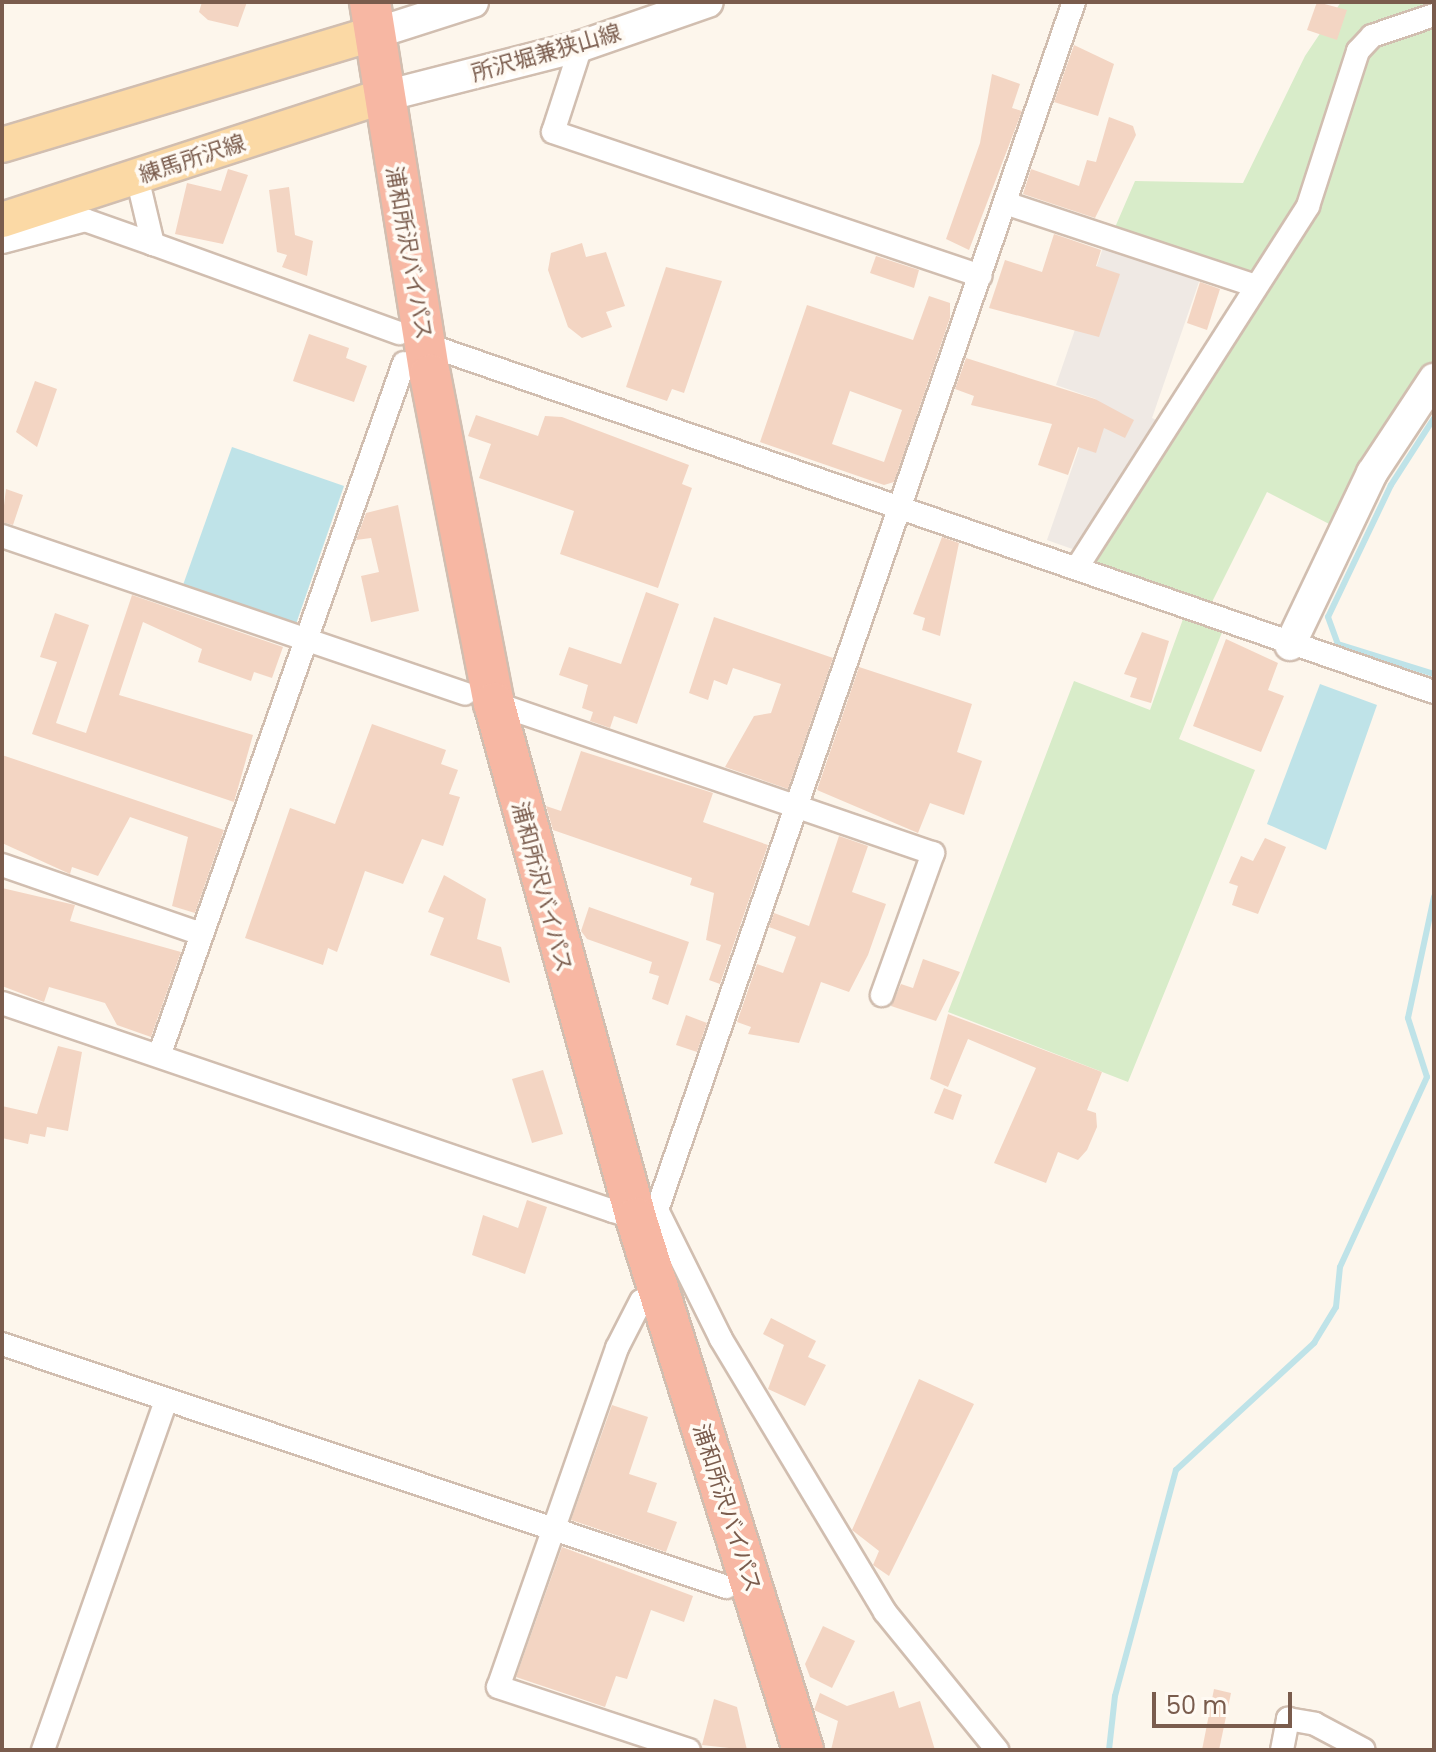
<!DOCTYPE html>
<meta charset="utf-8">
<style>
body{margin:0}
#map{position:relative;width:1436px;height:1752px;overflow:hidden;background:#fdf6ec;font-family:Poppins,"Noto Sans JP",sans-serif}
div>[style]{position:absolute}
[style*='--x']{left:calc(var(--x)*1px);top:calc(var(--y)*1px);width:calc(var(--w)*1px);rotate:calc(var(--a)*1deg)}
.industrial>*{inset:0;background:#efe9e4}
.green>*{inset:0;background:#d8ecc9}
.water>*{inset:0;background:#bfe3e8}
.stream>*{height:6px;margin:-3px;padding:0 3px;transform-origin:3px;border-radius:3px;background:#bfe3e8}
.building>*{inset:0;background:#f3d5c3}
.roads{filter:drop-shadow(2px 0 #d1beb0) drop-shadow(-2px 0 #d1beb0) drop-shadow(0 2px #d1beb0) drop-shadow(0 -2px #d1beb0)}
.street>*{height:22px;margin:-11px;padding:0 11px;transform-origin:11px;border-radius:11px;background:#fff}
.secondary>*{height:30px;margin:-15px;padding:0 15px;transform-origin:15px;border-radius:15px;background:#fff}
.primary>*{height:34px;margin:-17px;padding:0 17px;transform-origin:17px;border-radius:17px;background:#fbd9a5}
.highway>*{height:40px;margin:-20px;padding:0 20px;transform-origin:20px;border-radius:20px;background:#f7b7a3}
span{translate:-50% -50%;white-space:nowrap;text-align:center;line-height:1.15;-webkit-text-stroke:7px #fffaf3;paint-order:stroke}
.street-label{font-size:22px;color:#7a5c4d}
.frame{position:absolute;inset:0;border:4px solid #7a5c4d;pointer-events:none}
.scale{position:absolute;left:1152px;top:1692px;width:140px;height:36px;box-sizing:border-box;border:4px solid #7a5c4d;border-top:0;padding-left:10px;font-size:24px;line-height:28px;white-space:nowrap;color:#7a5c4d;-webkit-text-stroke:6px #fffaf3;paint-order:stroke}
</style>
<div id="map">
<div class="industrial">
<i style="clip-path:polygon(1105px 242px,1201px 276px,1152px 418px,1161px 422px,1078px 551px,1047px 540px,1096px 399px,1056px 385px)"></i>
</div>
<div class="green">
<i style="clip-path:polygon(1341px 2px,1434px 2px,1434px 360px,1364px 470px,1337px 528px,1267px 492px,1210px 606px,1223px 630px,1179px 739px,1255px 770px,1128px 1082px,948px 1012px,1074px 681px,1150px 710px,1191px 597px,1092px 561px,1269px 282px,1113px 232px,1135px 181px,1243px 183px,1305px 56px)"></i>
</div>
<div class="water">
<i style="clip-path:polygon(232px 447px,344px 486px,296px 624px,183px 585px)"></i>
<i style="clip-path:polygon(1320px 684px,1377px 705px,1326px 850px,1267px 824px)"></i>
</div>
<div class="stream">
<i style="--x:1434;--y:418;--w:80;--a:122.7"></i>
<i style="--x:1391;--y:485;--w:146;--a:115.5"></i>
<i style="--x:1328;--y:617;--w:29;--a:70"></i>
<i style="--x:1338;--y:644;--w:101;--a:17.4"></i>
<i style="--x:1109;--y:1750;--w:54;--a:-83.7"></i>
<i style="--x:1115;--y:1696;--w:234;--a:-74.9"></i>
<i style="--x:1176;--y:1470;--w:188;--a:-42.6"></i>
<i style="--x:1314;--y:1343;--w:42;--a:-58.6"></i>
<i style="--x:1336;--y:1307;--w:40;--a:-84.3"></i>
<i style="--x:1340;--y:1267;--w:209;--a:-65.4"></i>
<i style="--x:1427;--y:1077;--w:62;--a:-107.9"></i>
<i style="--x:1408;--y:1018;--w:124;--a:-77.9"></i>
</div>
<div class="building">
<i style="clip-path:polygon(202px 2px,247px 2px,238px 27px,208px 20px,199px 12px)"></i>
<i style="clip-path:polygon(1317px 2px,1347px 10px,1337px 40px,1307px 30px)"></i>
<i style="clip-path:polygon(1074px 45px,1114px 64px,1098px 116px,1054px 102px)"></i>
<i style="clip-path:polygon(992px 74px,1020px 84px,1012px 108px,1022px 111px,969px 250px,946px 239px,980px 143px)"></i>
<i style="clip-path:polygon(1109px 117px,1133px 126px,1136px 135px,1095px 218px,1023px 194px,1031px 169px,1079px 186px,1087px 160px,1096px 162px)"></i>
<i style="clip-path:polygon(228px 169px,248px 175px,223px 244px,175px 234px,187px 183px,221px 191px)"></i>
<i style="clip-path:polygon(289px 187px,295px 235px,313px 241px,307px 276px,282px 267px,287px 255px,277px 252px,269px 190px)"></i>
<i style="clip-path:polygon(1054px 234px,1101px 250px,1096px 266px,1120px 274px,1099px 337px,989px 308px,1005px 260px,1042px 272px)"></i>
<i style="clip-path:polygon(582px 243px,586px 257px,606px 252px,625px 306px,606px 312px,612px 327px,582px 338px,568px 327px,548px 270px,551px 253px)"></i>
<i style="clip-path:polygon(876px 256px,919px 270px,914px 288px,870px 273px)"></i>
<i style="clip-path:polygon(666px 267px,722px 281px,684px 393px,672px 389px,667px 401px,626px 387px)"></i>
<i style="clip-path:polygon(1200px 282px,1220px 289px,1207px 330px,1187px 323px)"></i>
<i style="clip-path:polygon(evenodd,929px 296px,950px 303px,950px 318px,894px 482px,884px 485px,760px 442px,807px 305px,913px 340px,929px 296px,850px 391px,902px 410px,884px 462px,832px 444px,850px 391px)"></i>
<i style="clip-path:polygon(309px 334px,349px 348px,346px 358px,367px 366px,354px 402px,293px 381px)"></i>
<i style="clip-path:polygon(966px 358px,1095px 399px,1134px 420px,1125px 438px,1104px 428px,1096px 453px,1078px 447px,1068px 475px,1038px 465px,1052px 424px,971px 405px,974px 396px,955px 389px)"></i>
<i style="clip-path:polygon(35px 381px,57px 389px,37px 447px,16px 432px)"></i>
<i style="clip-path:polygon(476px 415px,538px 436px,545px 416px,562px 417px,689px 465px,682px 484px,692px 488px,658px 588px,560px 554px,574px 511px,479px 478px,491px 444px,468px 436px)"></i>
<i style="clip-path:polygon(6px 489px,23px 495px,13px 525px,2px 522px)"></i>
<i style="clip-path:polygon(398px 505px,419px 611px,371px 622px,361px 576px,379px 572px,371px 538px,356px 540px,366px 513px)"></i>
<i style="clip-path:polygon(942px 537px,959px 543px,940px 636px,922px 630px,925px 618px,913px 614px)"></i>
<i style="clip-path:polygon(646px 592px,679px 604px,637px 724px,614px 716px,610px 728px,590px 721px,593px 712px,582px 708px,588px 685px,559px 675px,569px 647px,621px 664px)"></i>
<i style="clip-path:polygon(132px 595px,283px 647px,272px 678px,254px 672px,251px 681px,198px 662px,202px 649px,143px 622px,119px 695px,253px 735px,234px 802px,32px 734px,57px 662px,40px 657px,55px 613px,89px 625px,56px 723px,86px 733px)"></i>
<i style="clip-path:polygon(714px 617px,833px 658px,788px 789px,725px 767px,754px 716px,771px 713px,781px 684px,733px 668px,727px 685px,714px 680px,708px 700px,689px 693px)"></i>
<i style="clip-path:polygon(1142px 632px,1169px 641px,1151px 703px,1130px 697px,1137px 678px,1124px 674px)"></i>
<i style="clip-path:polygon(1226px 639px,1278px 663px,1268px 690px,1284px 696px,1261px 752px,1193px 726px)"></i>
<i style="clip-path:polygon(859px 667px,972px 704px,957px 752px,982px 761px,964px 815px,930px 803px,918px 833px,817px 790px)"></i>
<i style="clip-path:polygon(372px 724px,446px 750px,441px 764px,458px 770px,449px 794px,460px 797px,443px 846px,422px 839px,403px 884px,365px 871px,337px 952px,328px 948px,323px 965px,245px 938px,290px 808px,335px 824px)"></i>
<i style="clip-path:polygon(581px 751px,713px 793px,703px 822px,768px 845px,720px 984px,709px 980px,721px 945px,706px 940px,714px 893px,690px 885px,692px 878px,553px 830px,546px 806px,561px 811px)"></i>
<i style="clip-path:polygon(2px 755px,224px 830px,195px 913px,172px 906px,188px 837px,130px 817px,98px 876px,72px 867px,70px 874px,2px 843px)"></i>
<i style="clip-path:polygon(839px 836px,868px 846px,852px 892px,886px 904px,868px 955px,849px 992px,821px 982px,799px 1043px,748px 1034px,751px 1027px,737px 1022px,757px 964px,783px 973px,796px 937px,769px 927px,774px 913px,809px 926px)"></i>
<i style="clip-path:polygon(1265px 838px,1286px 847px,1258px 914px,1232px 905px,1238px 886px,1229px 883px,1241px 856px,1253px 861px)"></i>
<i style="clip-path:polygon(444px 875px,486px 899px,477px 939px,501px 947px,510px 983px,430px 955px,444px 918px,428px 912px)"></i>
<i style="clip-path:polygon(2px 888px,75px 905px,70px 921px,181px 952px,151px 1037px,117px 1025px,105px 1003px,49px 987px,44px 1002px,2px 986px)"></i>
<i style="clip-path:polygon(589px 907px,689px 942px,668px 1005px,652px 999px,659px 976px,649px 973px,652px 962px,587px 939px,581px 931px)"></i>
<i style="clip-path:polygon(923px 959px,960px 972px,936px 1021px,891px 1006px,901px 984px,913px 988px)"></i>
<i style="clip-path:polygon(948px 1014px,1102px 1072px,1087px 1110px,1096px 1113px,1097px 1127px,1087px 1150px,1078px 1160px,1058px 1152px,1046px 1183px,994px 1163px,1036px 1068px,968px 1039px,948px 1087px,930px 1079px)"></i>
<i style="clip-path:polygon(686px 1015px,707px 1023px,697px 1052px,676px 1045px)"></i>
<i style="clip-path:polygon(58px 1046px,82px 1052px,68px 1131px,47px 1127px,45px 1137px,30px 1134px,28px 1144px,2px 1138px,2px 1106px,37px 1114px)"></i>
<i style="clip-path:polygon(543px 1070px,563px 1134px,532px 1143px,512px 1079px)"></i>
<i style="clip-path:polygon(944px 1088px,962px 1095px,953px 1120px,934px 1113px)"></i>
<i style="clip-path:polygon(527px 1200px,547px 1207px,525px 1274px,472px 1255px,483px 1215px,518px 1228px)"></i>
<i style="clip-path:polygon(771px 1318px,816px 1341px,808px 1357px,826px 1365px,805px 1406px,768px 1389px,784px 1345px,763px 1334px)"></i>
<i style="clip-path:polygon(919px 1379px,974px 1404px,889px 1576px,873px 1565px,879px 1551px,852px 1530px)"></i>
<i style="clip-path:polygon(612px 1405px,648px 1417px,629px 1474px,657px 1483px,647px 1512px,677px 1522px,666px 1552px,571px 1520px)"></i>
<i style="clip-path:polygon(562px 1547px,693px 1596px,684px 1622px,651px 1610px,627px 1679px,616px 1676px,605px 1707px,516px 1677px)"></i>
<i style="clip-path:polygon(823px 1626px,855px 1641px,832px 1688px,810px 1677px,805px 1664px)"></i>
<i style="clip-path:polygon(1214px 1689px,1231px 1693px,1219px 1750px,1202px 1750px)"></i>
<i style="clip-path:polygon(894px 1691px,899px 1708px,920px 1701px,935px 1750px,831px 1750px,838px 1721px,814px 1710px,820px 1693px,847px 1706px)"></i>
<i style="clip-path:polygon(714px 1699px,737px 1707px,747px 1750px,702px 1745px)"></i>
</div>
<div class="roads">
<div class="street">
<i style="--x:581;--y:46;--w:90;--a:108"></i>
<i style="--x:553;--y:132;--w:451;--a:18.6"></i>
<i style="--x:137;--y:177;--w:69;--a:76.6"></i>
<i style="--x:153;--y:244;--w:262;--a:19.9"></i>
<i style="--x:1005;--y:203;--w:264;--a:18.3"></i>
<i style="--x:2;--y:242;--w:86;--a:-14.8"></i>
<i style="--x:85;--y:220;--w:72;--a:19.4"></i>
<i style="--x:425;--y:344;--w:1067;--a:19.03"></i>
<i style="--x:2;--y:536;--w:489;--a:18.8"></i>
<i style="--x:1078;--y:566;--w:427;--a:-57.4"></i>
<i style="--x:1308;--y:206;--w:163;--a:-72.1"></i>
<i style="--x:1358;--y:51;--w:21;--a:-47"></i>
<i style="--x:1372;--y:36;--w:65;--a:-18.7"></i>
<i style="--x:494;--y:703;--w:464;--a:18.9"></i>
<i style="--x:933;--y:853;--w:151;--a:109.8"></i>
<i style="--x:2;--y:865;--w:211;--a:19.1"></i>
<i style="--x:2;--y:1003;--w:645;--a:18.8"></i>
<i style="--x:613;--y:1211;--w:24;--a:17"></i>
<i style="--x:636;--y:1218;--w:22;--a:-21"></i>
<i style="--x:657;--y:1210;--w:1278;--a:-70.96"></i>
<i style="--x:159;--y:1056;--w:735;--a:-70.53"></i>
<i style="--x:657;--y:1210;--w:144;--a:63.6"></i>
<i style="--x:721;--y:1339;--w:318;--a:59"></i>
<i style="--x:885;--y:1612;--w:178;--a:50.9"></i>
<i style="--x:641;--y:1301;--w:53;--a:117.1"></i>
<i style="--x:617;--y:1348;--w:359;--a:109.3"></i>
<i style="--x:498;--y:1687;--w:201;--a:18.3"></i>
<i style="--x:2;--y:1344;--w:764;--a:18.55"></i>
<i style="--x:43;--y:1750;--w:371;--a:-70.6"></i>
<i style="--x:1282;--y:1750;--w:32;--a:-79"></i>
<i style="--x:1288;--y:1719;--w:27;--a:10"></i>
<i style="--x:1315;--y:1724;--w:55;--a:28"></i>
</div>
<div class="secondary">
<i style="--x:373;--y:34;--w:105;--a:-17.7"></i>
<i style="--x:381;--y:97;--w:206;--a:-14.3"></i>
<i style="--x:581;--y:46;--w:134;--a:-19.1"></i>
<i style="--x:1290;--y:645;--w:191;--a:-64.5"></i>
<i style="--x:1372;--y:473;--w:113;--a:-56.6"></i>
</div>
<div class="primary">
<i style="--x:2;--y:145;--w:387;--a:-16.7"></i>
<i style="--x:2;--y:220;--w:398;--a:-18"></i>
</div>
<div class="highway">
<i style="--x:370;--y:2;--w:378;--a:80.9"></i>
<i style="--x:430;--y:375;--w:334;--a:79"></i>
<i style="--x:494;--y:703;--w:534;--a:74.58"></i>
<i style="--x:636;--y:1218;--w:558;--a:72.57"></i>
</div>
</div>
<div class="street-label">
<span style="left:546px;top:53px;rotate:-16deg">所沢堀兼狭山線</span>
<span style="left:192px;top:159px;rotate:-18deg">練馬所沢線</span>
<span style="left:409px;top:253px;rotate:80deg">浦和所沢バイパス</span>
<span style="left:542px;top:887px;rotate:75deg">浦和所沢バイパス</span>
<span style="left:727px;top:1508px;rotate:72deg">浦和所沢バイパス</span>
</div>
<div class="frame"></div>
<div class="scale">50 m</div>
</div>
